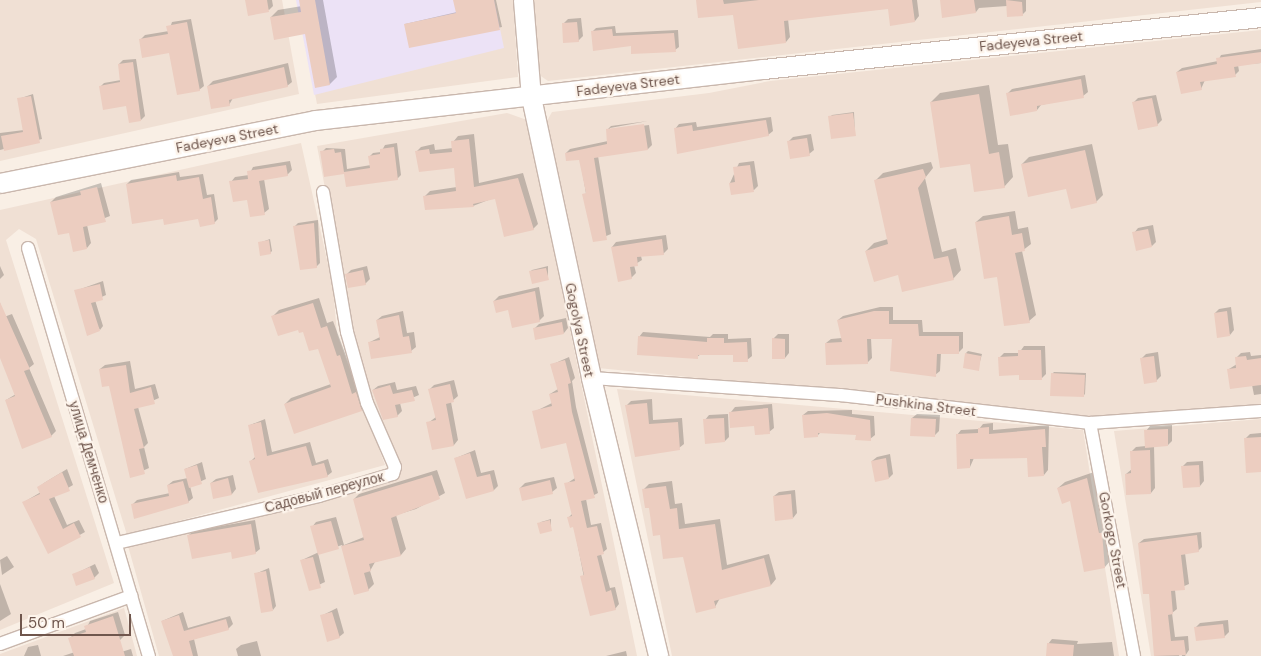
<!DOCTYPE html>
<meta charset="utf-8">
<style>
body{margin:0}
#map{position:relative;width:1261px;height:656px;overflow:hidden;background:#f9efe5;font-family:"DM Sans",sans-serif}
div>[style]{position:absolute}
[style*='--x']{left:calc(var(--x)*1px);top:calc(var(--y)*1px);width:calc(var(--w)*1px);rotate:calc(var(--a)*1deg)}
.residential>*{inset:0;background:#f0e0d4}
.education>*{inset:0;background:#ece2f6}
.shadow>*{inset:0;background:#0003}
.building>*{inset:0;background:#eccdc0}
.roads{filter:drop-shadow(1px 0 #c9b7ad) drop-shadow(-1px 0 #c9b7ad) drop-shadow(0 1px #c9b7ad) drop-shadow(0 -1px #c9b7ad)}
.street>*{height:12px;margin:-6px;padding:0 6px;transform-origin:6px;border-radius:6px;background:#fff}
.secondary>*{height:19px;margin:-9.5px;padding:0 9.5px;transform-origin:9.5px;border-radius:9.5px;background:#fff}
span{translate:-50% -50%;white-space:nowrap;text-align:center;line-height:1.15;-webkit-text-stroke:4.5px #fdf4eb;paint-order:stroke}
.street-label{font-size:14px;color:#6f564d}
.scale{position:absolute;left:20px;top:614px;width:111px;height:22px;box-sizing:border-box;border:2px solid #6f564d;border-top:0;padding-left:6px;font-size:15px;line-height:18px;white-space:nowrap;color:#6f564d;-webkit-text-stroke:4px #fdf4eb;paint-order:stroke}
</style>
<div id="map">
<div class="residential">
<i style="clip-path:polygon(0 0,282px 0,299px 94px,0 161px)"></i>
<i style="clip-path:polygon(297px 0,513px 0,518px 77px,317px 104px)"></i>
<i style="clip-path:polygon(530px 0,1261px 0,1261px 2px,548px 81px,535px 72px)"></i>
<i style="clip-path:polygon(1261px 30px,1261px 404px,1089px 417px,598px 368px,543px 128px,552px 112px,709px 93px,770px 81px)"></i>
<i style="clip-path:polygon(507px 113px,527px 120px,637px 656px,159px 656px,128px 546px,390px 481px,402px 469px,377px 420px,351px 326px,317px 146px)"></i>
<i style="clip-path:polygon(301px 143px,333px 287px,337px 334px,385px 465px,127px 535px,36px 239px,19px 229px,6px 240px,114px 583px,0 630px,0 210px)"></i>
<i style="clip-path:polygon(617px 389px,1083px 430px,1119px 656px,672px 656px)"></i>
<i style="clip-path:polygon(1261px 419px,1261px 656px,1151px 656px,1114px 431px)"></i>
<i style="clip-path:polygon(124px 608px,137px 656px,0 656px,0 654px)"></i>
</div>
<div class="education">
<i style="clip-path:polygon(296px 0,494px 0,504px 48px,314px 95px)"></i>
</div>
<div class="shadow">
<i style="clip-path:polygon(246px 0,272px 0,273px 6px,269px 10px)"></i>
<i style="clip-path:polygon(300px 0,323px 0,337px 77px,330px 84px,316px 86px,306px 33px,271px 17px,278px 10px,302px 6px)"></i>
<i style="clip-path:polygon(455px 0,496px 0,502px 27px,410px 47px,405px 24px,457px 12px)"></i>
<i style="clip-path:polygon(698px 0,917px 0,919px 16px,915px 21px,889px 8px,788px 19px,790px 37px,786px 42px,735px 14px)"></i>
<i style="clip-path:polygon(941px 0,1026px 0,1026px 11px,1022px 15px,1007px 6px,979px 8px,976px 12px)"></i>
<i style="clip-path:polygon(581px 18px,583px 36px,578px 41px,563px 24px,568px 19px)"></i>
<i style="clip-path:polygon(191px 19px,204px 86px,199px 90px,170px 51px,140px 40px,145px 35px,169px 31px,172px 22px)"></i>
<i style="clip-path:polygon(615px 26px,616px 33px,678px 30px,679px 47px,675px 50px,592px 32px,596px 28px)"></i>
<i style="clip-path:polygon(1261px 49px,1261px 63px,1238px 65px,1239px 71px,1235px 75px,1205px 80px,1201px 89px,1177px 72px,1182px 68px,1218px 61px,1221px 55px)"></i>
<i style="clip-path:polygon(136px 59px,145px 116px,141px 120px,127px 104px,100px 87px,104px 83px,121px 80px,119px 64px,123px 60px)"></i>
<i style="clip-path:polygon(288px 63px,292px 82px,287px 86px,233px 98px,229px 105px,208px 86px,213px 81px)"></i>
<i style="clip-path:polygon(1085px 75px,1088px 92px,1083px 96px,1041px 105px,1037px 110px,1007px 94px,1012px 89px)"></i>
<i style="clip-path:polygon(989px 85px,998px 145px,1008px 144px,1013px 177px,1004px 187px,971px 162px,931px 102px,940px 93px)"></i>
<i style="clip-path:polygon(33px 94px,42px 139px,0 150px,0 133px,24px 130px,18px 99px)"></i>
<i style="clip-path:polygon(1156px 95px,1162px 120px,1157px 125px,1133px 103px,1138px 98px)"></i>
<i style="clip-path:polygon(854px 112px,855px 135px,830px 117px,832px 115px)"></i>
<i style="clip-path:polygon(771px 117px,773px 131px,768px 135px,678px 153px,675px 129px,679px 124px,696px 122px,697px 127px)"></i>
<i style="clip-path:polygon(648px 121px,610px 128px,610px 130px,649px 125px,652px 145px,648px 149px,598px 156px,611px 234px,594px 241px,580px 158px,566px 153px,570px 149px,608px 141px,607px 130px,611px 126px)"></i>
<i style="clip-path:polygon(474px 134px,479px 183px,523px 173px,538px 224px,533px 229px,496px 197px,473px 206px,425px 196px,430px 191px,457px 187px,455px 166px,416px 152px,421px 147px,434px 144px,435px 150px,453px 148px,453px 142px,458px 136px)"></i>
<i style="clip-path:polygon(811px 134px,814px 150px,809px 154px,788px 142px,793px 137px)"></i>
<i style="clip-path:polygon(397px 143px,401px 175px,397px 179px,345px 172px,325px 175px,322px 152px,326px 148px,345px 149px,347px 169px,371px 165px,370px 156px,373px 153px,381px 152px,385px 145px)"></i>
<i style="clip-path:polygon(1092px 144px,1103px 195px,1096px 202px,1022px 164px,1029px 157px)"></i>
<i style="clip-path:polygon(290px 161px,292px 170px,287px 175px,264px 179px,269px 209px,264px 213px,231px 182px,235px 177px,249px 175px,253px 167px)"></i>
<i style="clip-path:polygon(754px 161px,758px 186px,754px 190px,730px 183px,739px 163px)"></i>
<i style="clip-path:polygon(931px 162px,933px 168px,925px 178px,942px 252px,956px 248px,961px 270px,953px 279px,866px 251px,874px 243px,888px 239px,875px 181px,883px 173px)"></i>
<i style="clip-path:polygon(179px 172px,180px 177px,203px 174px,207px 195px,214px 194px,218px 219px,214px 223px,127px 184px,131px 180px)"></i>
<i style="clip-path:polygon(101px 183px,110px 216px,87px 225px,91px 243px,87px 248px,70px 231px,51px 202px,56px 197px)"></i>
<i style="clip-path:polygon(1015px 211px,1018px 229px,1028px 227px,1031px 244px,1022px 251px,1036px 315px,1029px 321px,976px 222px,983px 216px)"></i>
<i style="clip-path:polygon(318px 220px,320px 263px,316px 267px,294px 227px,298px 223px)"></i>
<i style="clip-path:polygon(1153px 225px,1156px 242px,1152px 246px,1134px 233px,1138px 228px)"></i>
<i style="clip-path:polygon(666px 235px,668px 249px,663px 254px,641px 256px,642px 260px,634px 265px,636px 273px,631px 278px,612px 247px,616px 242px)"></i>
<i style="clip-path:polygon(270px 239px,272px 251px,270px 253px,259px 243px)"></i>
<i style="clip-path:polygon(0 266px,4px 275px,0 279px)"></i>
<i style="clip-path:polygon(367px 266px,370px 279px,365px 284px,347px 274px,351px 270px)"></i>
<i style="clip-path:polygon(548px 266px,548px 279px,530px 272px,532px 270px)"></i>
<i style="clip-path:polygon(103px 281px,106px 295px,95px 300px,103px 326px,100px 330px,75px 291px)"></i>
<i style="clip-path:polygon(539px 287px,544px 316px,539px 321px,494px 301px,499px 296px)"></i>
<i style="clip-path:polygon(319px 298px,327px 323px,333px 321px,358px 388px,367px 404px,361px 410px,285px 404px,291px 398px,331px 384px,319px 347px,304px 330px,273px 316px,279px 310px)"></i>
<i style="clip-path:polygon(0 303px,4px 317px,12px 314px,34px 364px,29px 368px,56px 431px,51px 436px,6px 400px,16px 394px,0 354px)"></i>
<i style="clip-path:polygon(880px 307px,893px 307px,893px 320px,922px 320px,923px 332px,963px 332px,963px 348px,959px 352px,941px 352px,940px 371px,935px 375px,894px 338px,871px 338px,872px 358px,867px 363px,826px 343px,831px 339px,842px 338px,838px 320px,843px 316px)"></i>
<i style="clip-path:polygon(1231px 307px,1234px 330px,1230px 335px,1215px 313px,1219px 309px)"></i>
<i style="clip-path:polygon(403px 311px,407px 333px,414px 332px,416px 347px,411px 351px,370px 342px,380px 337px,377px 320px,382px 316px)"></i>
<i style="clip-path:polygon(566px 318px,568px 328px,564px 333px,534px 329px,539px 324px)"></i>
<i style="clip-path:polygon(643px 332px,710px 337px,713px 334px,728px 334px,728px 339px,751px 338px,752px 356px,747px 360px,734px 354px,701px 354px,697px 357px,639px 337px)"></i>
<i style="clip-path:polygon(778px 334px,789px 334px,789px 353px,785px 358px,773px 339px)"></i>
<i style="clip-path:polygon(1024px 346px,1045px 346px,1046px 374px,1042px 378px,1020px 374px,999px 358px,1004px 353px,1019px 353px)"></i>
<i style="clip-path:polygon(968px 351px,982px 354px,978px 369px,966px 353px)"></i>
<i style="clip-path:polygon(1158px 352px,1161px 376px,1156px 381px,1141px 359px,1146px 354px)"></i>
<i style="clip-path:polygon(1250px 352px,1251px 356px,1261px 355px,1261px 394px,1254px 395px,1252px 385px,1229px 369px,1237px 364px,1236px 358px,1241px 353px)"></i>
<i style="clip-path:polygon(569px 357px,575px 378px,572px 381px,576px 407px,598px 493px,586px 499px,591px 525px,601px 523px,607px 549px,601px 554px,610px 588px,615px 587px,619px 604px,615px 609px,591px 614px,574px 526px,569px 517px,573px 513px,566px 484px,575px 478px,567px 441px,534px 412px,552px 403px,550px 394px,558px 389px,551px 365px)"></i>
<i style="clip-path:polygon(130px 361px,135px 389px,155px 384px,159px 398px,138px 407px,148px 443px,144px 447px,149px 468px,131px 476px,110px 384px,100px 369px,105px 365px)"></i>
<i style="clip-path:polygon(1054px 372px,1086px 373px,1085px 394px,1083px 396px,1052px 374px)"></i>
<i style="clip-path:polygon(454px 380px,458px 396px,451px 402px,458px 440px,454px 445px,433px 449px,428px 423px,436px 417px,430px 389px,434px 385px)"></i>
<i style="clip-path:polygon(395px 382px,397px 390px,416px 386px,419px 395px,400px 403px,402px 411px,397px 416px,373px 390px,378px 386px)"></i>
<i style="clip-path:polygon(652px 399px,653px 420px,682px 418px,684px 444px,679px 448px,636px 455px,627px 405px,631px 401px)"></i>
<i style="clip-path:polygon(772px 404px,774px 428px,769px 432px,731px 412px,735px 407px)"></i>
<i style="clip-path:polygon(852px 410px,852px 414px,874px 416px,875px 435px,870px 439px,857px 434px,821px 432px,818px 435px,803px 415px,808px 411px)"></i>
<i style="clip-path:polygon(728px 414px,729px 437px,725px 441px,705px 420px,709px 415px)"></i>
<i style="clip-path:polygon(917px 414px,940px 415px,939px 431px,934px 436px,912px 418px)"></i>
<i style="clip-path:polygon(265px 419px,272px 452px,310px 442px,316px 463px,328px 459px,332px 472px,327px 476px,251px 461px,256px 456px,250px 425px)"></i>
<i style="clip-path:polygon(993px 423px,993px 430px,1049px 425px,1048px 470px,1044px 475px,1028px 457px,974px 458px,970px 467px,957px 435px,961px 430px,979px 429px,983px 424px)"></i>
<i style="clip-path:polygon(1172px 425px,1172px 441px,1168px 445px,1154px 446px,1155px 488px,1151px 493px,1126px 474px,1132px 469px,1132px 451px,1136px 447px,1146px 446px,1146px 431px,1150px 426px)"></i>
<i style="clip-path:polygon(1261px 433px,1261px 471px,1246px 438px,1250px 434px)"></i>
<i style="clip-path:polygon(475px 450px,481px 473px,494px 470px,498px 486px,494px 490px,467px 498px,456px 458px)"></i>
<i style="clip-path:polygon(890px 454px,893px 474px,889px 478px,872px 461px,877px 457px)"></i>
<i style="clip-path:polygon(1203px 461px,1204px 481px,1200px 486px,1183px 466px,1187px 462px)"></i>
<i style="clip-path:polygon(202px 462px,206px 479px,190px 486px,193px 498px,188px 502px,132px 505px,137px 500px,170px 493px,168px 485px,173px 481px,188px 478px,185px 469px)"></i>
<i style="clip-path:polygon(67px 469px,73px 485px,54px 496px,67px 525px,79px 520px,85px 532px,49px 552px,24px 502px,41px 492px,39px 487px,44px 483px)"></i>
<i style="clip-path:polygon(437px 470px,445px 493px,416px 509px,396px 515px,406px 549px,401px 555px,375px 562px,370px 571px,374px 584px,368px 590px,355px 593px,342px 545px,318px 553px,325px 582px,310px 589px,302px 560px,319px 552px,312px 527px,316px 522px,336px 517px,344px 545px,364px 537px,354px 499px,359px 494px)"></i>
<i style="clip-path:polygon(1094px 472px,1111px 560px,1105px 567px,1071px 500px,1058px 488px,1065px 482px)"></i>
<i style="clip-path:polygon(233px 475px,236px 489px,232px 494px,214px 498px,211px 483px,216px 479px)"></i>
<i style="clip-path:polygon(554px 477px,557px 488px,552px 492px,520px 488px,525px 483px)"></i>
<i style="clip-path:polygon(672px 481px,675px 504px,682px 503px,685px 524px,720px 519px,727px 565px,769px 554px,776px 579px,771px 585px,720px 598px,715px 607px,684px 555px,661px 533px,643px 490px,649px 484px)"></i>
<i style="clip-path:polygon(795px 490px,797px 513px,793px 518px,774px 496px,779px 492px)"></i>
<i style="clip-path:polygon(551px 519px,551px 530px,539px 524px,541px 522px)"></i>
<i style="clip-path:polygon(255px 520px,260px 549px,255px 553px,232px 550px,189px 535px,193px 531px)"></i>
<i style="clip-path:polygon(1201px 532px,1202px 547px,1198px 551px,1185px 553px,1189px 584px,1175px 590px,1177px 609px,1172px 613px,1175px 637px,1188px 636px,1189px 650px,1185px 656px,1182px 656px,1181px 649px,1179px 656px,1155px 656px,1150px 592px,1139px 543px,1144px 539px)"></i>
<i style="clip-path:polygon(7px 556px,14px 567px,2px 575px,0 560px)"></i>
<i style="clip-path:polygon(95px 564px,99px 573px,94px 578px,73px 575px)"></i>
<i style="clip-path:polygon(269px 568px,276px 606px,273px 610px,255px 574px)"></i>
<i style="clip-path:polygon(0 584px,11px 614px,0 621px)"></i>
<i style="clip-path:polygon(337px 608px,344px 633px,339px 637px,321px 616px)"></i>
<i style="clip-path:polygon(118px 612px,125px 635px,120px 640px,89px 656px,63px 656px,75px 652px,70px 638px,75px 633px,86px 629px,90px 621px)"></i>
<i style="clip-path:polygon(183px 612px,188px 628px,230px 616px,233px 624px,228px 629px,194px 639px,198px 656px,174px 656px,162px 621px)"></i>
<i style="clip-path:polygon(1228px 620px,1229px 632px,1224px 637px,1196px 627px,1200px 623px)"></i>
<i style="clip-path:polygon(1052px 639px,1078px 641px,1077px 644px,1112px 642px,1114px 656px,1047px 656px,1048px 644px)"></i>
<i style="clip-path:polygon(257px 641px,261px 656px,238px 656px,236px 649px,241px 645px)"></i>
<i style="clip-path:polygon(38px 645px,41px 656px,24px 656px,28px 647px)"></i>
<i style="clip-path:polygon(131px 649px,133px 656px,117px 656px,121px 652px)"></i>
<i style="clip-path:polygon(626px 651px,627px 656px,606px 656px)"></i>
</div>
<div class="building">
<i style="clip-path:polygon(245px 0,267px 0,269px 12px,248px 16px)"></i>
<i style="clip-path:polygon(299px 0,315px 0,330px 85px,315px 88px,305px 34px,274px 40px,270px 17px,301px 12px)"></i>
<i style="clip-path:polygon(453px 0,494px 0,500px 30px,409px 48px,404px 24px,456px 13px)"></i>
<i style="clip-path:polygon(696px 0,723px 0,724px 4px,759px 0,912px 0,915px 22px,890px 26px,888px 9px,784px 21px,786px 43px,738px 49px,733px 15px,698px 18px)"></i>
<i style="clip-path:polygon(940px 0,974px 0,976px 13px,942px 18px)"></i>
<i style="clip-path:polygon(1006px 0,1022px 2px,1023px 16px,1007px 17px)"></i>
<i style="clip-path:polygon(187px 22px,200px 91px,177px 95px,169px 53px,142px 58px,139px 39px,168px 34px,166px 26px)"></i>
<i style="clip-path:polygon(577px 22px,579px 42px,563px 43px,562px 23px)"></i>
<i style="clip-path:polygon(612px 29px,613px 36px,674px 33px,676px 52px,631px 54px,631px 46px,593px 51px,591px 31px)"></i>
<i style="clip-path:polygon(1261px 52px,1261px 63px,1234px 67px,1236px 77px,1200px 82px,1202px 90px,1181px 94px,1176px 72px,1217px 64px,1216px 58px)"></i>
<i style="clip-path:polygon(133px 62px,141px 121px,129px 123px,126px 106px,103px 110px,99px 86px,120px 82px,118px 64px)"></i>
<i style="clip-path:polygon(284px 67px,288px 87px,229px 100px,230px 106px,211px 109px,207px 86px)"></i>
<i style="clip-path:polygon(1081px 79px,1084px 98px,1037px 106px,1037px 111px,1010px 116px,1006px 93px)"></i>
<i style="clip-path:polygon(979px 94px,989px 154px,999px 152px,1005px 188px,974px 192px,970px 164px,940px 168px,930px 102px)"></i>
<i style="clip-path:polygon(31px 96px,40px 143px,4px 151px,1px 136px,23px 132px,17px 98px)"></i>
<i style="clip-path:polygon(1152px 98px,1158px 126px,1138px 130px,1132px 102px)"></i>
<i style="clip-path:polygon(853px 113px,856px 136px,831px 139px,828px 116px)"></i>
<i style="clip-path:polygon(766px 120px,769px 136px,677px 154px,674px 128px,692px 125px,693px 131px)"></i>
<i style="clip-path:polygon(644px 124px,648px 150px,594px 158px,607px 240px,593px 242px,582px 194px,586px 193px,579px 160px,566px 161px,565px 153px,607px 144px,606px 129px)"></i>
<i style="clip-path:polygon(807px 138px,810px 156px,790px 159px,787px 141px)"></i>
<i style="clip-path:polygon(469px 139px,474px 187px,518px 178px,534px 230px,504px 237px,495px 199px,473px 204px,474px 207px,425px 210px,423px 196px,456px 191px,454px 168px,419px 172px,415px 151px,429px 149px,430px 154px,452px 152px,451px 141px)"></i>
<i style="clip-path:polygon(394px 147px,398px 180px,346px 187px,344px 174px,324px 177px,320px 151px,334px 149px,335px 153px,341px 152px,344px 172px,370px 168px,368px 156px,380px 154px,380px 149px)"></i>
<i style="clip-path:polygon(1085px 150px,1097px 203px,1071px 209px,1066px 189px,1028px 197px,1021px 164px)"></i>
<i style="clip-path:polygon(286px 165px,288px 176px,259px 181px,265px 215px,250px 217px,247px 200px,233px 202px,229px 181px,248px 179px,247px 171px)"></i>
<i style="clip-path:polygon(750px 165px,754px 192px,731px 195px,729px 183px,735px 182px,733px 167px)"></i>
<i style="clip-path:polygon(923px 169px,926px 177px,918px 188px,934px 259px,948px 256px,954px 280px,902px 292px,898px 275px,874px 282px,865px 251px,888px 244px,874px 180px)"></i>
<i style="clip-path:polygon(176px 175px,177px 181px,199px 177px,203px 199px,211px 197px,215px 224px,200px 227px,198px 219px,164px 225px,163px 219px,132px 224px,126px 184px)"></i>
<i style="clip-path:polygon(97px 187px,106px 222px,83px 227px,87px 249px,73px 252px,69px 233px,58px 235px,50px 202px,81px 195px,80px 191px)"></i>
<i style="clip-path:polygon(1009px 216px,1012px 235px,1022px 233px,1025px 251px,1015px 253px,1030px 323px,1004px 326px,997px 277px,984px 279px,975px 222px)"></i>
<i style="clip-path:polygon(314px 223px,317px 268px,300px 270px,293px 226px)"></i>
<i style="clip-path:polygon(1148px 229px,1152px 247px,1136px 251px,1132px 232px)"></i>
<i style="clip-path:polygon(662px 239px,664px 255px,637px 257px,638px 266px,630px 267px,632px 279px,618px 282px,611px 247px)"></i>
<i style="clip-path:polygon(269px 240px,271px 254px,260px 256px,258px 242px)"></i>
<i style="clip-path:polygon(546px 268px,549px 280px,532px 284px,529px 271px)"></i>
<i style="clip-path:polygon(363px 270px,366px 285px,348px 288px,345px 274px)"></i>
<i style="clip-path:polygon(100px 284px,103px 300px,91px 303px,100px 331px,87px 336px,74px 290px)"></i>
<i style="clip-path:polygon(535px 291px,540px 322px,512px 328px,508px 310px,496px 313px,493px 301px)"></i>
<i style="clip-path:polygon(0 302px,30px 369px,24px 371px,52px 437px,22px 449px,5px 400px,15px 396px,0 358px)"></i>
<i style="clip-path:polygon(313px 303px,321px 328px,327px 326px,337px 356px,340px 355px,352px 394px,356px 392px,362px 411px,294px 434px,284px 404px,331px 387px,318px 349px,309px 351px,303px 332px,299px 333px,298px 330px,278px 336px,271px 316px)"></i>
<i style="clip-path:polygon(874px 311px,889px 311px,889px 324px,918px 324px,919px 336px,959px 336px,959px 354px,937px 354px,936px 377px,890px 371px,892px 339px,867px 339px,868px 364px,826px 365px,825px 343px,842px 342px,837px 320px)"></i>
<i style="clip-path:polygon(1227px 311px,1230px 336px,1217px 338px,1214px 313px)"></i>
<i style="clip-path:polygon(399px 315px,403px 337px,409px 336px,412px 353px,371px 359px,368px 342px,380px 340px,376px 320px)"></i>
<i style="clip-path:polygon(562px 322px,564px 334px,535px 340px,533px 328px)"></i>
<i style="clip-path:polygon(638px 336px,707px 342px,707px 338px,724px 338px,724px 343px,747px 342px,748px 362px,733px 362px,733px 355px,698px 355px,698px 359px,637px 355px)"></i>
<i style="clip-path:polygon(772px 338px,785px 339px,785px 359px,772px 359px)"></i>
<i style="clip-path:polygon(1018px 350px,1041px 350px,1042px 380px,1019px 380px,1019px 375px,999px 376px,998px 357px,1018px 356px)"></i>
<i style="clip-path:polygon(965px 353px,981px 356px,979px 371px,963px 368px)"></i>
<i style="clip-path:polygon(1154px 356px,1157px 382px,1144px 384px,1140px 358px)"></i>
<i style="clip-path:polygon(1246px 356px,1247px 360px,1261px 358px,1261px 385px,1230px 389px,1227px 369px,1236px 368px,1235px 357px)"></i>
<i style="clip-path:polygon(565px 360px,571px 383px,568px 384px,572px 412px,595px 498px,581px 501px,587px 528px,597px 526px,604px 554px,597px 556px,606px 592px,611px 590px,616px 610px,590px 616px,580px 576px,584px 575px,573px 527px,570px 528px,567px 517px,572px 516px,564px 483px,575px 481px,566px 443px,541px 449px,532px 411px,552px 406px,549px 394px,558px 392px,550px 364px)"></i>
<i style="clip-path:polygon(126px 365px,130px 393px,151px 387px,155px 404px,134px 409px,144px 448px,139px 449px,145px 474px,130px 478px,109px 386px,102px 387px,99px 369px)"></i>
<i style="clip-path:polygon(1051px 373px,1085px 375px,1084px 397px,1050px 396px)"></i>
<i style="clip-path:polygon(450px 384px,454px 402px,446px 404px,454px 446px,432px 450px,426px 422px,436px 420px,428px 389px)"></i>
<i style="clip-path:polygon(390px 385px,393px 394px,412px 390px,415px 401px,395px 405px,398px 417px,383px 420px,372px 390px)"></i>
<i style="clip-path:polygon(647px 403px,649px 424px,678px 422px,680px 450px,635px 457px,625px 405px)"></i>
<i style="clip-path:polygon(768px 408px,770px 434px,755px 435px,754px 426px,730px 428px,729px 412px)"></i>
<i style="clip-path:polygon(827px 413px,870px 420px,871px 441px,855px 440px,856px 435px,818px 433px,818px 437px,804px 438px,802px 415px)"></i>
<i style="clip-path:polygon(724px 418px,725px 442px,705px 444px,703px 419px)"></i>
<i style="clip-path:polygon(911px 418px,936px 419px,935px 437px,910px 436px)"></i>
<i style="clip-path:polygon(261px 422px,267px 456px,306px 446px,312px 466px,324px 463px,328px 477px,258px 493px,249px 461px,255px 459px,248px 425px)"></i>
<i style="clip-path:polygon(989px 427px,989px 434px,1045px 429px,1046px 447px,1042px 447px,1044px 476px,1028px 477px,1027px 458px,970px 459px,970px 468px,957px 469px,956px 434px,978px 433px,978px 428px)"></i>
<i style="clip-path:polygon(1168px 429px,1168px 446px,1145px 448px,1144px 430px)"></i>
<i style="clip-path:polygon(1261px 437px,1261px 472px,1246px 473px,1244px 438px)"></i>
<i style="clip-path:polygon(1150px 450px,1151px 494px,1126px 495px,1125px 474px,1131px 473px,1130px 451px)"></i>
<i style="clip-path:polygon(470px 453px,477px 477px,490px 474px,494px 491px,466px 499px,454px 458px)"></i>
<i style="clip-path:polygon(886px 458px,889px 479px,875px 482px,871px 461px)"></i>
<i style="clip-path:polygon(197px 465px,202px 484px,189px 488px,184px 469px)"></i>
<i style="clip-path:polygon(1199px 465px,1200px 487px,1183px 488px,1181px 466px)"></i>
<i style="clip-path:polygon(62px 472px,70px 491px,49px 499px,63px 529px,74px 523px,81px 537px,48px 554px,22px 502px,40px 494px,37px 487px)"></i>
<i style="clip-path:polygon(432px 475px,440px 499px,391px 518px,401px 556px,369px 564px,371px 571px,364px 573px,369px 591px,354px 595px,341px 546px,364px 540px,353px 499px)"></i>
<i style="clip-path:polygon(228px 478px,232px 495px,213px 499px,210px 483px)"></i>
<i style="clip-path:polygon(1087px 478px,1099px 533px,1102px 533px,1105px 568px,1084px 572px,1070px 501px,1062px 504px,1057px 488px)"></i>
<i style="clip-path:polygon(550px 480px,553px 494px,522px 501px,519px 488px)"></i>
<i style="clip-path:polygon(183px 481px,189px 503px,134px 519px,131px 504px,169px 496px,167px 485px)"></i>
<i style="clip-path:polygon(666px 486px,670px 509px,677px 508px,679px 529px,715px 524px,722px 570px,764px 558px,771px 586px,714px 601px,716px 608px,696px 613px,683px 557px,663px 559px,660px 535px,653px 536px,649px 508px,645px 508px,642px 489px)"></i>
<i style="clip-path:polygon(791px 494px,793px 519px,775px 521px,773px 496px)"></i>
<i style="clip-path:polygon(550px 520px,552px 531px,540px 534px,537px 523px)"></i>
<i style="clip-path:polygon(331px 521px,339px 549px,318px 555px,310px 526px)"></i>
<i style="clip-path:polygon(251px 524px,256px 554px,232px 559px,231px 552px,192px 559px,187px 535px)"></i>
<i style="clip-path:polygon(1197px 535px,1199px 552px,1181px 555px,1185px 590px,1171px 591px,1173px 614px,1168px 615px,1171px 641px,1184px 640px,1186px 655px,1154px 656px,1149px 594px,1143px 594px,1138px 543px)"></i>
<i style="clip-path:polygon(313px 557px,321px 588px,309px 591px,300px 560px)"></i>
<i style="clip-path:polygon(90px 567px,95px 579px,76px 586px,72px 574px)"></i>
<i style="clip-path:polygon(266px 571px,273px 611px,261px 613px,254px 573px)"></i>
<i style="clip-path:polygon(332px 612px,340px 638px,327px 642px,320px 615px)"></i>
<i style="clip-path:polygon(179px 615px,184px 631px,226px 619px,229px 630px,189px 641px,193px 656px,173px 656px,161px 621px)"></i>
<i style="clip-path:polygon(113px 616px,125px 656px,74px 656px,68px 638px,86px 632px,84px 626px)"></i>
<i style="clip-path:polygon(1223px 624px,1225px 638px,1196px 641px,1194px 627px)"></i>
<i style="clip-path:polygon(1047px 643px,1074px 645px,1073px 656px,1046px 656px)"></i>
</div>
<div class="roads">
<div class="street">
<i style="--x:28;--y:248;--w:426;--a:73.5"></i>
<i style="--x:591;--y:378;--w:250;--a:3.9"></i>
<i style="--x:840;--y:395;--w:252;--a:6.4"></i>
<i style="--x:1090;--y:423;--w:171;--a:-4"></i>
<i style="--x:1090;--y:423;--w:237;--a:79.3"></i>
<i style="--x:117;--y:543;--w:207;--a:-13.1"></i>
<i style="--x:319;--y:496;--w:77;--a:-16.6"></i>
<i style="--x:393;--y:474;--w:7;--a:-74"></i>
<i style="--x:395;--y:467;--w:70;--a:-113.6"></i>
<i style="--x:367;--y:403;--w:74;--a:-105.7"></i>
<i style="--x:347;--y:332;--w:142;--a:-99.7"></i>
<i style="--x:0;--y:644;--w:140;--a:-20.1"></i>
</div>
<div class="secondary">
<i style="--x:523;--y:0;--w:97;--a:85.3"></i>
<i style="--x:531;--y:97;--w:287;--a:77.9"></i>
<i style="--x:591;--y:378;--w:286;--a:76.4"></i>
<i style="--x:0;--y:183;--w:321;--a:-11.3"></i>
<i style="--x:315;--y:120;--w:451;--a:-6.5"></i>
<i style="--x:763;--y:69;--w:501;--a:-5.96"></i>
</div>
</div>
<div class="street-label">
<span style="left:1031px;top:41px;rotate:-6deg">Fadeyeva Street</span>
<span style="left:628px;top:85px;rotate:-7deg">Fadeyeva Street</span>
<span style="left:227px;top:138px;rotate:-11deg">Fadeyeva Street</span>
<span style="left:580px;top:330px;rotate:78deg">Gogolya Street</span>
<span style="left:926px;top:405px;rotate:7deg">Pushkina Street</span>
<span style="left:89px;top:452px;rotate:73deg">улица Демченко</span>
<span style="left:324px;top:492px;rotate:-15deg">Садовый переулок</span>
<span style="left:1113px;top:540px;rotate:79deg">Gorkogo Street</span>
</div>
<div class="scale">50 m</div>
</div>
